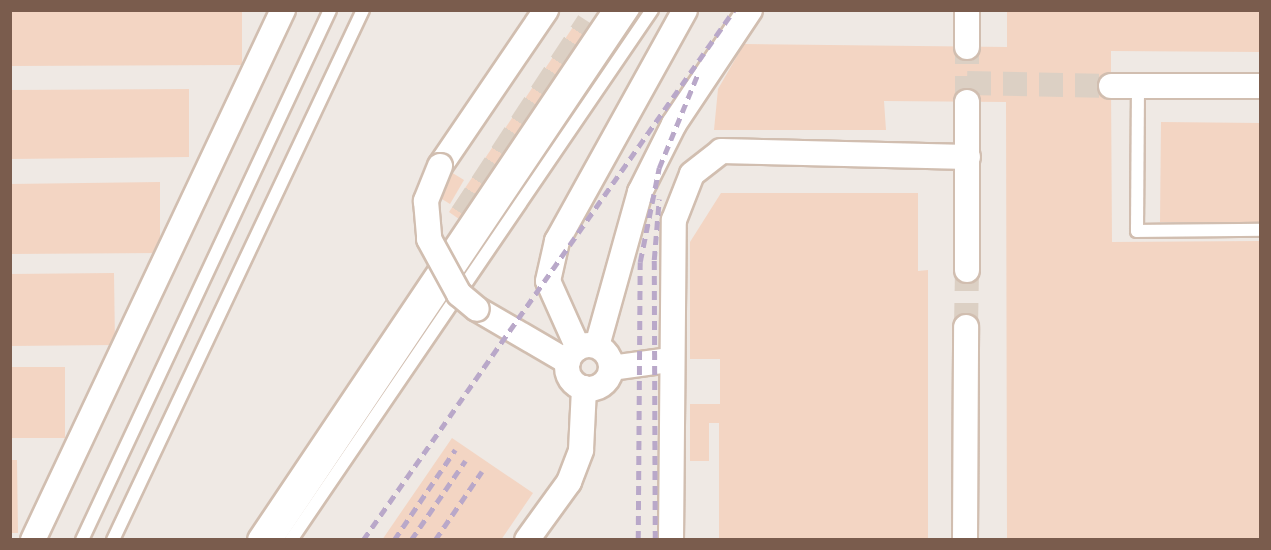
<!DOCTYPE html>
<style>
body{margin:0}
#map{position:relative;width:1271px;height:550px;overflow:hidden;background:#fdf6ec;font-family:"Work Sans",sans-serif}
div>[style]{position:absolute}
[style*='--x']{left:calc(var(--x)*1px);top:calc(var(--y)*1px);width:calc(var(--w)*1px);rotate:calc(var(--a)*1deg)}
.industrial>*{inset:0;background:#efe9e4}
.building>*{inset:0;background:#f3d5c3}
.minor-tunnel>*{height:24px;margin-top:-12px;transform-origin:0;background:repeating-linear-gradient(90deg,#dcd0c4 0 24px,transparent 0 36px)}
.roads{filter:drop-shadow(2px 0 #d1beb0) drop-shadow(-2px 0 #d1beb0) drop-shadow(0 2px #d1beb0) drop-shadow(0 -2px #d1beb0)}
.service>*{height:12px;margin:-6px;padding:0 6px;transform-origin:6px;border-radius:6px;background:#fff}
.minor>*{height:24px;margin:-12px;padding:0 12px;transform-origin:12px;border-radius:12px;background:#fff}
.minor>.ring{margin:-12px;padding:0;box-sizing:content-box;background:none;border:24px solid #fff;border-radius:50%}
.rail>*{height:4.5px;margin-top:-2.25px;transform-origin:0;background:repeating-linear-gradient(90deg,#b9a8c9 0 9px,transparent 0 15px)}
.bridges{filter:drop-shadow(2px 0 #d1beb0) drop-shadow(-2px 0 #d1beb0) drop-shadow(0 2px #d1beb0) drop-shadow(0 -2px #d1beb0)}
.minor-bridge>*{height:24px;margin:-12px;padding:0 12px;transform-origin:12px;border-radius:12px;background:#fff}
span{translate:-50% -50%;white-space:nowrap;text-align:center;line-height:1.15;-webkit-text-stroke:5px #fffaf3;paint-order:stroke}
.frame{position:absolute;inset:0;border:12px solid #7a5c4d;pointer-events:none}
</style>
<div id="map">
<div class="industrial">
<i style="clip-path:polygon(11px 11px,1260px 11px,1260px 539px,11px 539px)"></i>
</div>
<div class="building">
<i style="clip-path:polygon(10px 10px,242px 10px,242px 65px,10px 66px)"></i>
<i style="clip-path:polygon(1007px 10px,1260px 10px,1260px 52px,1111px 51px,1111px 86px,1112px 242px,1260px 241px,1260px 540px,1007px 540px,1006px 102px,884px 101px,886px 130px,714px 130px,718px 89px,744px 44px,1007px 47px)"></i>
<i style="clip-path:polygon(577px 21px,594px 33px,466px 224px,449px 212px)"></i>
<i style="clip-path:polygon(189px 89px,189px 157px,10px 159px,10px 90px)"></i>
<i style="clip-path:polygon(1161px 122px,1260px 123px,1260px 222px,1160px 222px)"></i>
<i style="clip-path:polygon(451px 172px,464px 180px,450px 204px,437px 196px)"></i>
<i style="clip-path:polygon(160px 182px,160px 253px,10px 254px,10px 184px)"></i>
<i style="clip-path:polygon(721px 193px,918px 193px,918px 271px,928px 270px,928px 540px,719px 540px,719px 423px,709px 423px,709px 461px,690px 461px,690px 404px,720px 404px,720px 359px,690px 359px,690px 242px)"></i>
<i style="clip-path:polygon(114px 273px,115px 345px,10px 346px,10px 274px)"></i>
<i style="clip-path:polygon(10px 367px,65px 367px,65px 438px,10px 438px)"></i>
<i style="clip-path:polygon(452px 438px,533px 493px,501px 540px,382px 540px)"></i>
<i style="clip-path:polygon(10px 460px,17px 460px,18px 533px,10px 533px)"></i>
</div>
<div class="minor-tunnel">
<i style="--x:967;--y:83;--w:144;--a:1.2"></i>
<i style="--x:967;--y:100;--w:53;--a:-90"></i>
<i style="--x:462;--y:214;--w:230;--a:-56.7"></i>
<i style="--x:966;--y:327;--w:57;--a:-89"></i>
</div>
<div class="roads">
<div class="service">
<i style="--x:1138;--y:86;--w:145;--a:90.4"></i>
<i style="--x:1137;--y:231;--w:123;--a:-0.5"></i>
<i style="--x:82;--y:540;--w:585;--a:-64.92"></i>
<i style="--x:113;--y:540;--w:586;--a:-64.75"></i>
<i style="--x:277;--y:540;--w:638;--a:-56.11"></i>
<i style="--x:291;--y:540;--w:641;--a:-55.74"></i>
</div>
<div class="minor">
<i style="--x:967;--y:10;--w:37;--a:90"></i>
<i style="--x:1111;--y:86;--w:149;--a:0"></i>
<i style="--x:967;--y:102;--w:168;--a:90"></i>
<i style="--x:440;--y:166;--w:189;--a:-55.8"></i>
<i style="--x:477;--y:309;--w:105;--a:30.2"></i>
<i class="ring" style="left:567px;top:345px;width:20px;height:20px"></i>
<i style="--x:597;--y:346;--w:160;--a:-74.4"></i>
<i style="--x:640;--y:192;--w:76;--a:-63.4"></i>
<i style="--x:674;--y:124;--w:137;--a:-56.3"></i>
<i style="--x:578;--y:348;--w:73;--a:-114.1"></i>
<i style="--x:548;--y:281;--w:41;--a:-77.3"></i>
<i style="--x:557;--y:241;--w:264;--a:-61"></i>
<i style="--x:611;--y:368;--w:60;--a:-7.7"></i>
<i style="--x:33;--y:540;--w:586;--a:-64.75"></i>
<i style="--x:260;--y:540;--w:638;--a:-56.11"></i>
<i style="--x:527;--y:540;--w:72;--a:-54.1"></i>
<i style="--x:569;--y:482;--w:34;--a:-69"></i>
<i style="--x:581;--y:450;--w:62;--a:-87.2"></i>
<i style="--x:671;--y:540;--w:320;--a:-89.5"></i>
<i style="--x:674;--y:220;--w:49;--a:-68.6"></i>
<i style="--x:692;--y:174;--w:37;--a:-38"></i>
<i style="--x:721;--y:151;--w:247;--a:1.4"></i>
<i style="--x:965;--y:540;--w:213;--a:-89.7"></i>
</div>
</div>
<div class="rail">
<i style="--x:363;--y:540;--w:647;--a:-55.01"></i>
<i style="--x:394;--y:540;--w:109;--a:-55.9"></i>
<i style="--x:411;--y:540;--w:96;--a:-55.6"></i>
<i style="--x:435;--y:540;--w:83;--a:-55.7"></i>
<i style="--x:638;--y:540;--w:278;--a:-89.6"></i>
<i style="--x:640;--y:262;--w:96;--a:-78.6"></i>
<i style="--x:659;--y:168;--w:100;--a:-67.6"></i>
<i style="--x:655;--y:540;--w:280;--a:-90.2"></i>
<i style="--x:654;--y:260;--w:61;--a:-85.3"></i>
</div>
<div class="bridges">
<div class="minor-bridge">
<i style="--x:440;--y:166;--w:38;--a:112"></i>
<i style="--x:426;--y:201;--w:38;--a:85"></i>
<i style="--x:429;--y:239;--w:63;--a:61.4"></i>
<i style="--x:459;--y:294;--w:23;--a:40"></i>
</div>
</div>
<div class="frame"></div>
</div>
